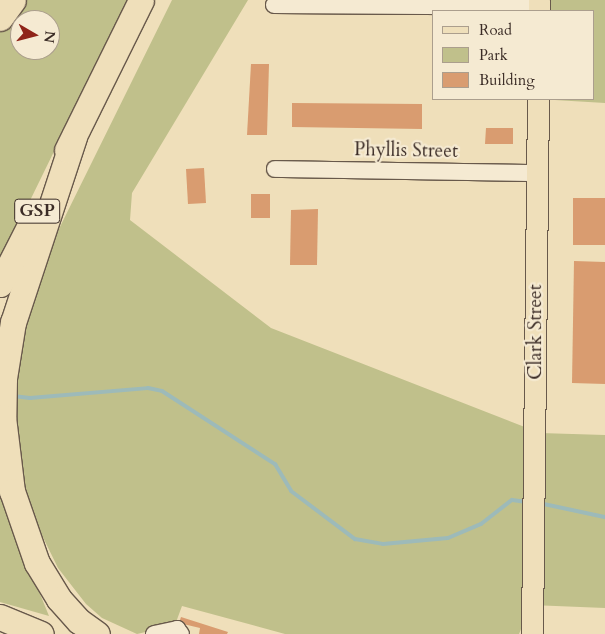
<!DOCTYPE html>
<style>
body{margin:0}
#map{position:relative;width:605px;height:634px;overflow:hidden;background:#efdfba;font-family:Cardo,serif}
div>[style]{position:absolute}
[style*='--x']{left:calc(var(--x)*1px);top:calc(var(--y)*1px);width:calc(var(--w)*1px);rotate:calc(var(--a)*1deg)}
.green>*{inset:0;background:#c0c08b}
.stream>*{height:4px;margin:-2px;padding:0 2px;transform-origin:2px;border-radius:2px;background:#9dbab9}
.building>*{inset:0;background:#d99c70}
.roads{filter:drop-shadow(1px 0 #68594b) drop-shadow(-1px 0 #68594b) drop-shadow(0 1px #68594b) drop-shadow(0 -1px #68594b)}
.minor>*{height:16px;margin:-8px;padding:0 8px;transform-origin:8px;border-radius:8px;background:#f5ead2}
.major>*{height:21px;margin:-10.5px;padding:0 10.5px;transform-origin:10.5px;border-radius:10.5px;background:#efdfba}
.highway>*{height:25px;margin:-12.5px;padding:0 12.5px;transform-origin:12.5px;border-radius:12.5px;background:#efdfba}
span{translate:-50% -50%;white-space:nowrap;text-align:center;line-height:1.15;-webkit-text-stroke:4.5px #f5ead2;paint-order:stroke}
.shield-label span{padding:1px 4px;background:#f5ead2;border:1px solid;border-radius:4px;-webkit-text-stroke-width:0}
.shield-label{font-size:18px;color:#3b2c26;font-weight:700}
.street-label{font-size:19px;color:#3b2c26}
.legend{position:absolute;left:432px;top:10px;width:162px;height:90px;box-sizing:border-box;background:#f5ead2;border:1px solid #ab9e8d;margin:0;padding:6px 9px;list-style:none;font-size:15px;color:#3b2c26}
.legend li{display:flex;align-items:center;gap:10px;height:25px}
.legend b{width:25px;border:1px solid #ab9e8d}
.north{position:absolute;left:10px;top:10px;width:50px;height:50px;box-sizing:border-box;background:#f5ead2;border:1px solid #ab9e8d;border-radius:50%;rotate:98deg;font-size:14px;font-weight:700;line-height:20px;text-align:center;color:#3b2c26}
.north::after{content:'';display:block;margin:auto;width:18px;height:22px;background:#8f2418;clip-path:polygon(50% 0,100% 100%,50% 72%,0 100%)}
</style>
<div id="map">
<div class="green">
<i style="clip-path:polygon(evenodd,0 0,128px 0,0 262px,0 0,20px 20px,50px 20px,50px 50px,20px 50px,20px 20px)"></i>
<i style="clip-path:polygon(172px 0,248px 0,132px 193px,130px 220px,271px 328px,540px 433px,605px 435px,605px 608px,531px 605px,519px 634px,285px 634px,182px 606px,175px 625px,137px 634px,102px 618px,86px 604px,58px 568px,37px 525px,19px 472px,9px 409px,14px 348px,52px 243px)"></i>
<i style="clip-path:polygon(542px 0,605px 0,605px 103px,538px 99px,594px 99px,594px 11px,542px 11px)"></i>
<i style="clip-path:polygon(0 455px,19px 542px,49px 616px,0 602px)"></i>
</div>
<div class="stream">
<i style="--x:13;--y:396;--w:17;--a:7"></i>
<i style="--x:30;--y:398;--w:118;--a:-4.8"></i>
<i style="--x:148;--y:388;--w:14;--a:12"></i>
<i style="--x:162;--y:391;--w:135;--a:32.9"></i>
<i style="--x:275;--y:464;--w:31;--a:59"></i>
<i style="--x:291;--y:491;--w:80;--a:36.9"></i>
<i style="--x:355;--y:539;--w:28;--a:10"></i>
<i style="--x:383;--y:544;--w:65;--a:-5.3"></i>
<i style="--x:448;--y:538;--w:36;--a:-23"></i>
<i style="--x:481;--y:524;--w:39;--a:-38"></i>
<i style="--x:512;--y:500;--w:15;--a:8"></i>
<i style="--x:539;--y:503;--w:67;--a:12"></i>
</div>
<div class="building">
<i style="clip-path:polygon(251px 64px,269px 64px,267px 135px,247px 135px)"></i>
<i style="clip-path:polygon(292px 103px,422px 104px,422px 129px,292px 127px)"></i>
<i style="clip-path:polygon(486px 128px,513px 128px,513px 144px,485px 144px)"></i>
<i style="clip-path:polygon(204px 168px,206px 203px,188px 204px,186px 169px)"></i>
<i style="clip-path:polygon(251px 194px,270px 194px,270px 218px,251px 218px)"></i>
<i style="clip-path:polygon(573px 198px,605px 198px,605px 245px,573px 245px)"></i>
<i style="clip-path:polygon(318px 209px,317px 265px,290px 265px,291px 210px)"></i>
<i style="clip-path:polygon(574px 261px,605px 262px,605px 384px,572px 383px)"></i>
<i style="clip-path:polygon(181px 617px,228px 632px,227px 634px,199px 634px,200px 628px,179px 623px)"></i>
</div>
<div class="roads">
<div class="minor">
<i style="--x:274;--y:5;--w:265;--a:0.4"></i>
<i style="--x:275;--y:169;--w:262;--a:0.9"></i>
<i style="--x:154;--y:634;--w:24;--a:-12"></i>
<i style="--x:177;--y:629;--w:6;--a:51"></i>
</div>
<div class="major">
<i style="--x:539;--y:11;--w:11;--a:-90"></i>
<i style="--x:532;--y:634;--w:535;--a:-89.36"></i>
</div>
<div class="highway">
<i style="--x:0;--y:18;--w:22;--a:-54"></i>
<i style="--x:74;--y:137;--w:195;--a:108.2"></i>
<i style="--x:13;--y:322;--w:57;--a:99.1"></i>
<i style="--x:4;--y:378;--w:39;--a:91"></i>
<i style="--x:3;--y:417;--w:75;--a:83.1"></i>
<i style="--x:12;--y:491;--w:76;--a:70.9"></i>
<i style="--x:37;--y:563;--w:42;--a:58.6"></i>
<i style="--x:59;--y:599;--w:30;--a:48"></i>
<i style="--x:79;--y:621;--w:22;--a:36"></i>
<i style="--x:67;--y:150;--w:167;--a:-63.7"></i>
<i style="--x:0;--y:284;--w:62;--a:-63"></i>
<i style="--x:0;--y:617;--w:44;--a:22.5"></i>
</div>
</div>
<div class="shield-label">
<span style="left:37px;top:211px">GSP</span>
</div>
<div class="street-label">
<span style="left:406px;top:151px;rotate:1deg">Phyllis Street</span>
<span style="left:536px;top:332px;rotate:-90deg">Clark Street</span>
</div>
<ul class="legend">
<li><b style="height:6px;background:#efdfba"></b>Road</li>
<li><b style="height:14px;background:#c0c08b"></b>Park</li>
<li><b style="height:14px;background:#d99c70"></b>Building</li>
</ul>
<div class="north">N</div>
</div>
